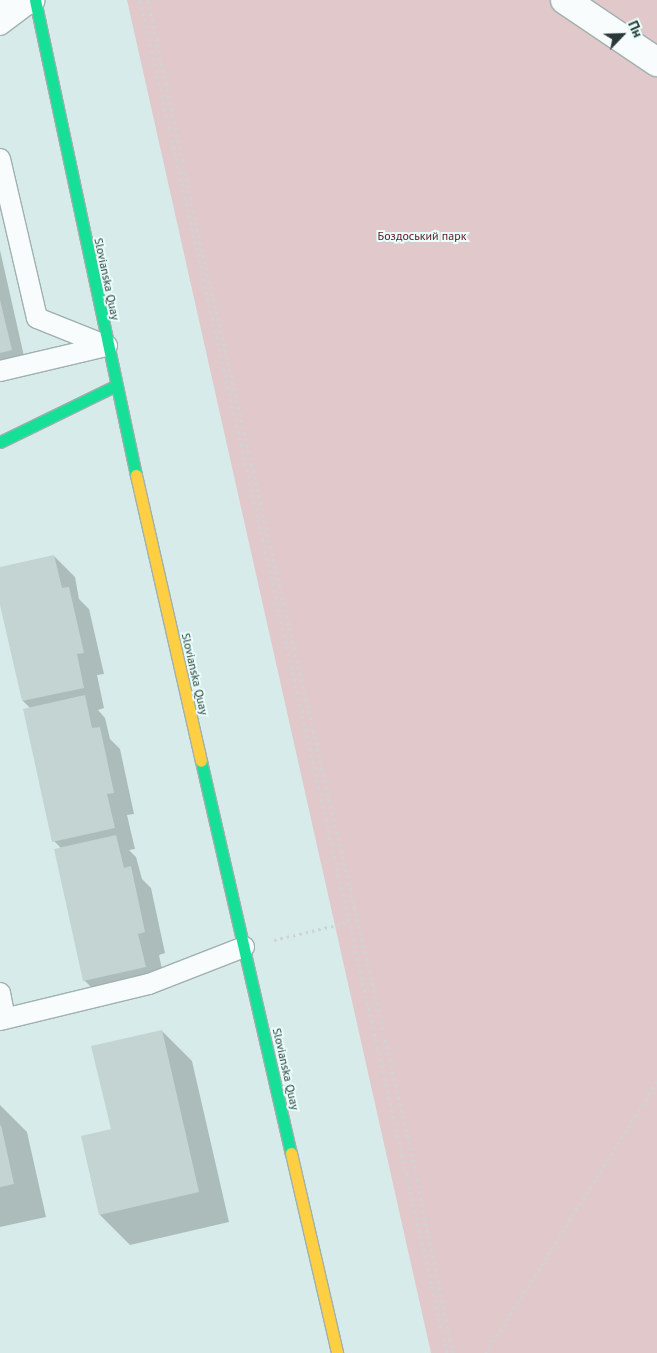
<!DOCTYPE html>
<meta charset="utf-8">
<style>
body{margin:0}
#map{position:relative;width:657px;height:1353px;overflow:hidden;background:#d7ecea;font-family:"PT Sans",sans-serif}
div>[style]{position:absolute}
[style*='--x']{left:calc(var(--x)*1px);top:calc(var(--y)*1px);width:calc(var(--w)*1px);rotate:calc(var(--a)*1deg)}
.green>*{inset:0;background:#e1c8ca}
.shadow>*{inset:0;background:#0003}
.building>*{inset:0;background:#c4d4d3}
.path>*{height:3px;margin-top:-1.5px;transform-origin:0;background:repeating-linear-gradient(90deg,#ced4d4 0 2.5px,transparent 0 6.5px)}
.roads{filter:drop-shadow(1px 0 #9fb0ae) drop-shadow(-1px 0 #9fb0ae) drop-shadow(0 1px #9fb0ae) drop-shadow(0 -1px #9fb0ae)}
.lane>*{height:20px;margin:-10px;padding:0 10px;transform-origin:10px;border-radius:10px;background:#f9fcfc}
.street>*{height:28px;margin:-14px;padding:0 14px;transform-origin:14px;border-radius:14px;background:#f9fcfc}
.fast>*{height:11px;margin:-5.5px;padding:0 5.5px;transform-origin:5.5px;border-radius:5.5px;background:#16e098}
.slow>*{height:11px;margin:-5.5px;padding:0 5.5px;transform-origin:5.5px;border-radius:5.5px;background:#ffcf43}
span{translate:-50% -50%;white-space:nowrap;text-align:center;line-height:1.15;-webkit-text-stroke:4px #e8fffc;paint-order:stroke}
.park-label{font-size:12px;color:#621223}
.street-label{font-size:12px;color:#293937}
.north{position:absolute;left:597px;top:10px;width:50px;height:50px;-webkit-text-stroke:4px #e8fffc;paint-order:stroke;rotate:66deg;font-size:14px;font-weight:700;line-height:20px;text-align:center;color:#293937}
.north::after{content:'';display:block;margin:auto;width:18px;height:22px;background:#293937;clip-path:polygon(50% 0,100% 100%,50% 72%,0 100%)}
</style>
<div id="map">
<div class="green">
<i style="clip-path:polygon(127px 0,657px 0,657px 1353px,431px 1353px)"></i>
</div>
<div class="shadow">
<i style="clip-path:polygon(0 250px,26px 365px,0 371px)"></i>
<i style="clip-path:polygon(54px 556px,75px 577px,79px 599px,89px 609px,104px 674px,97px 675px,104px 708px,98px 710px,105px 718px,110px 739px,120px 749px,134px 814px,127px 815px,135px 849px,129px 850px,136px 857px,142px 879px,151px 888px,165px 953px,159px 955px,166px 988px,105px 1001px,84px 980px,61px 848px,54px 841px,31px 709px,23px 701px,0 599px,0 568px)"></i>
<i style="clip-path:polygon(162px 1031px,192px 1061px,229px 1222px,130px 1245px,100px 1215px,112px 1130px)"></i>
<i style="clip-path:polygon(0 1105px,27px 1132px,46px 1217px,0 1227px)"></i>
</div>
<div class="building">
<i style="clip-path:polygon(0 300px,12px 350px,0 353px)"></i>
<i style="clip-path:polygon(54px 555px,62px 588px,69px 587px,84px 653px,77px 654px,84px 688px,22px 701px,0 605px,0 567px)"></i>
<i style="clip-path:polygon(85px 695px,92px 728px,100px 727px,114px 793px,107px 794px,115px 828px,52px 842px,23px 709px)"></i>
<i style="clip-path:polygon(116px 835px,124px 868px,131px 866px,145px 932px,138px 934px,146px 967px,83px 981px,54px 849px)"></i>
<i style="clip-path:polygon(162px 1030px,199px 1192px,99px 1215px,81px 1136px,111px 1129px,91px 1046px)"></i>
<i style="clip-path:polygon(1px 1125px,14px 1184px,0 1187px,0 1126px)"></i>
</div>
<div class="path">
<i style="--x:140;--y:0;--w:1387;--a:77.22"></i>
<i style="--x:148;--y:0;--w:248;--a:77.9"></i>
<i style="--x:200;--y:242;--w:929;--a:76.94"></i>
<i style="--x:410;--y:1147;--w:210;--a:78.2"></i>
<i style="--x:274;--y:940;--w:77;--a:-13.5"></i>
<i style="--x:486;--y:1353;--w:321;--a:-57.8"></i>
</div>
<div class="roads">
<div class="lane">
<i style="--x:0;--y:25;--w:40;--a:-37"></i>
<i style="--x:0;--y:159;--w:163;--a:76.9"></i>
<i style="--x:37;--y:318;--w:75;--a:21.8"></i>
<i style="--x:0;--y:371;--w:110;--a:-13.2"></i>
<i style="--x:0;--y:993;--w:26;--a:79"></i>
<i style="--x:0;--y:1020;--w:153;--a:-13.6"></i>
<i style="--x:149;--y:984;--w:102;--a:-21.3"></i>
</div>
<div class="street">
<i style="--x:565;--y:0;--w:111;--a:34"></i>
<i style="--x:0;--y:6;--w:31;--a:-11"></i>
</div>
<div class="fast">
<i style="--x:35;--y:0;--w:486;--a:78"></i>
<i style="--x:0;--y:442;--w:128;--a:-26"></i>
<i style="--x:201;--y:761;--w:402;--a:77.1"></i>
</div>
<div class="slow">
<i style="--x:136;--y:475;--w:293;--a:77.2"></i>
<i style="--x:291;--y:1153;--w:205;--a:77"></i>
</div>
</div>
<div class="park-label">
<span style="left:422px;top:236px">Боздоський парк</span>
</div>
<div class="street-label">
<span style="left:107px;top:279px;rotate:78deg">Slovianska Quay</span>
<span style="left:195px;top:674px;rotate:77deg">Slovianska Quay</span>
<span style="left:286px;top:1069px;rotate:77deg">Slovianska Quay</span>
</div>
<div class="north">Пн</div>
</div>
